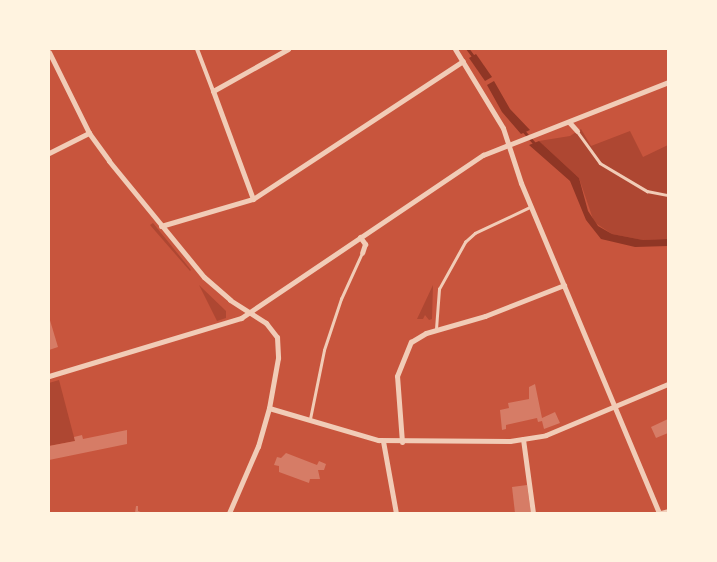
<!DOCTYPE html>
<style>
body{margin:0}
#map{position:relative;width:717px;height:562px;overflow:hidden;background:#c8553d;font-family:Raleway,sans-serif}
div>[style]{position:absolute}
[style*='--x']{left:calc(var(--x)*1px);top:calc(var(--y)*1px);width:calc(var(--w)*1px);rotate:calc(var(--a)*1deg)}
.green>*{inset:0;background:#ae4732}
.water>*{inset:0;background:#8f3625}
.stream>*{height:2.5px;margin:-1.25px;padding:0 1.25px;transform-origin:1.25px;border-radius:1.25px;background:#8f3625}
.building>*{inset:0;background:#d67c66}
.service>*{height:2.5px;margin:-1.25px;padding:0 1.25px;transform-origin:1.25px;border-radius:1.25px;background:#f1ccb7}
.pedestrian>*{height:4px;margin:-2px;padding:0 2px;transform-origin:2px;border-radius:2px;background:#f1ccb7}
.minor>*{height:5px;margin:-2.5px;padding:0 2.5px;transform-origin:2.5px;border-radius:2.5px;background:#f1ccb7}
span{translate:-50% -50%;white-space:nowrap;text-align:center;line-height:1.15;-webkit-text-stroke:4px #fff3e0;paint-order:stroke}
.frame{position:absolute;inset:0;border:50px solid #fff3e0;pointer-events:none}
</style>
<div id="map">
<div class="green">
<i style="clip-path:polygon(581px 129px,591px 146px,630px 131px,643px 157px,668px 145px,668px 239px,643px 240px,612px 234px,594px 222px,579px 178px,539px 141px,570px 136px)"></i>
<i style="clip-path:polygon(153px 223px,191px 270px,190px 271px,150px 225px)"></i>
<i style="clip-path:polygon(199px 285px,226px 311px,226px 318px,217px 321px)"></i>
<i style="clip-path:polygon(433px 285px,432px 319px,429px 320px,425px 315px,423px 319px,417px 319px)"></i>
<i style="clip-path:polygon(59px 380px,75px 441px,49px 446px,49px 383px)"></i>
</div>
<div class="water">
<i style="clip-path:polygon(476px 54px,492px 77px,485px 81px,469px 58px)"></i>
<i style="clip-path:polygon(494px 81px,510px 109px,530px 130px,521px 134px,502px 112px,487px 85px)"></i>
<i style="clip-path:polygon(539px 141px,579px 178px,588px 211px,598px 226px,612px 234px,643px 240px,668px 239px,668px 246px,635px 247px,601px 239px,586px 220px,570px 181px,529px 145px)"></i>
</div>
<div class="stream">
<i style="--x:468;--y:49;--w:10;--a:53"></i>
<i style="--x:523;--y:130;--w:20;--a:49"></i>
</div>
<div class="building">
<i style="clip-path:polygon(49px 317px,58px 347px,49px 350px)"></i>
<i style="clip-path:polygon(535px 384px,542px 418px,555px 412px,560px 423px,544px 429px,542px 421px,538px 422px,537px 418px,506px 425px,506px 429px,502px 430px,500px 410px,509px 408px,508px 403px,529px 399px,529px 387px)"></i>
<i style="clip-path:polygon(668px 419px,668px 433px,656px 438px,651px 427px)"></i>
<i style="clip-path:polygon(127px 430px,127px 444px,49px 460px,49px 446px,75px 441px,74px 437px,82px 435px,83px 439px)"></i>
<i style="clip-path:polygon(286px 453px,317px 465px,319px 461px,326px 464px,324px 470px,318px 470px,320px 479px,310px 479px,309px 483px,279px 472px,279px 466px,274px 465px,277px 457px,281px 458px)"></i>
<i style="clip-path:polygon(527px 485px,531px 513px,515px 513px,512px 487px)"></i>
<i style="clip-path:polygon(136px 506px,138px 506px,138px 511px,143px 513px,135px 513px)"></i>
</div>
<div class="service">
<i style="--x:577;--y:131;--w:39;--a:54"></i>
<i style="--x:600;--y:163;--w:55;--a:30.8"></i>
<i style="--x:647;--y:191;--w:21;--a:11"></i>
<i style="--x:436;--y:329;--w:40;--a:-85.7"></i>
<i style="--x:439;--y:289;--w:54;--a:-61"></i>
<i style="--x:465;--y:242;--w:13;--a:-42"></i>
<i style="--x:475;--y:233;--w:61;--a:-25.3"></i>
<i style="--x:310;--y:419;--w:70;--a:-78.5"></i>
<i style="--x:324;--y:350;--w:54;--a:-71.6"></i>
<i style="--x:341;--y:299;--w:51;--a:-65.5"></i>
</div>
<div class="pedestrian">
<i style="--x:197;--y:49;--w:45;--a:69.1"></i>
</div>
<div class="minor">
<i style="--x:455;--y:49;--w:92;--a:58.7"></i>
<i style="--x:503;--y:128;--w:58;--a:71.9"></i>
<i style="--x:521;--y:183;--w:358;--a:67.3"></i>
<i style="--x:49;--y:52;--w:90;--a:63.7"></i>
<i style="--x:89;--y:133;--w:34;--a:54"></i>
<i style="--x:109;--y:161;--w:150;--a:50.7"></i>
<i style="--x:204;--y:277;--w:35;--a:41"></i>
<i style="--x:230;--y:300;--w:43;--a:32.6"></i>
<i style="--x:266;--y:323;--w:18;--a:52"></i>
<i style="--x:277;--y:337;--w:21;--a:87"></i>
<i style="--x:278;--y:358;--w:51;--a:100.2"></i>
<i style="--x:269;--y:408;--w:40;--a:106"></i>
<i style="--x:258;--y:446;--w:73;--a:113.4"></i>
<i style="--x:569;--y:122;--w:12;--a:48"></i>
<i style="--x:49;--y:153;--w:45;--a:-26.6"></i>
<i style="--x:253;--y:199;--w:115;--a:-110.3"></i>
<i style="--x:213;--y:91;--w:86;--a:-29.2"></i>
<i style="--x:161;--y:226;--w:96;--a:-16.4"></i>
<i style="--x:253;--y:199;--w:251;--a:-33.3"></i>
<i style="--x:360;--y:237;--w:9;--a:54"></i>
<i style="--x:365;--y:244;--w:9;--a:108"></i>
<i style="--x:49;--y:376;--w:201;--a:-16.8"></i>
<i style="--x:241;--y:318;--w:292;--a:-34"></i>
<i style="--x:483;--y:155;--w:199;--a:-21.5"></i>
<i style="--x:269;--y:408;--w:114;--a:16.4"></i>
<i style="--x:378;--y:440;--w:132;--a:0.4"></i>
<i style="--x:510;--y:441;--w:36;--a:-9"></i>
<i style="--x:546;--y:435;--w:132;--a:-22.7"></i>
<i style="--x:523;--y:439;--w:75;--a:82.3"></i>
<i style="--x:383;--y:441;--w:73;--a:79.8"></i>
<i style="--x:402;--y:442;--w:66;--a:-94.3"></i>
<i style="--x:397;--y:376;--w:37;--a:-68"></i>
<i style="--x:411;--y:342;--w:17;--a:-31"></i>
<i style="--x:426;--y:333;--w:61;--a:-16.1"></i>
<i style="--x:485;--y:316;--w:85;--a:-21.4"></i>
<i style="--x:661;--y:513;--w:7;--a:-16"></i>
</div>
<div class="frame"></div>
</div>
